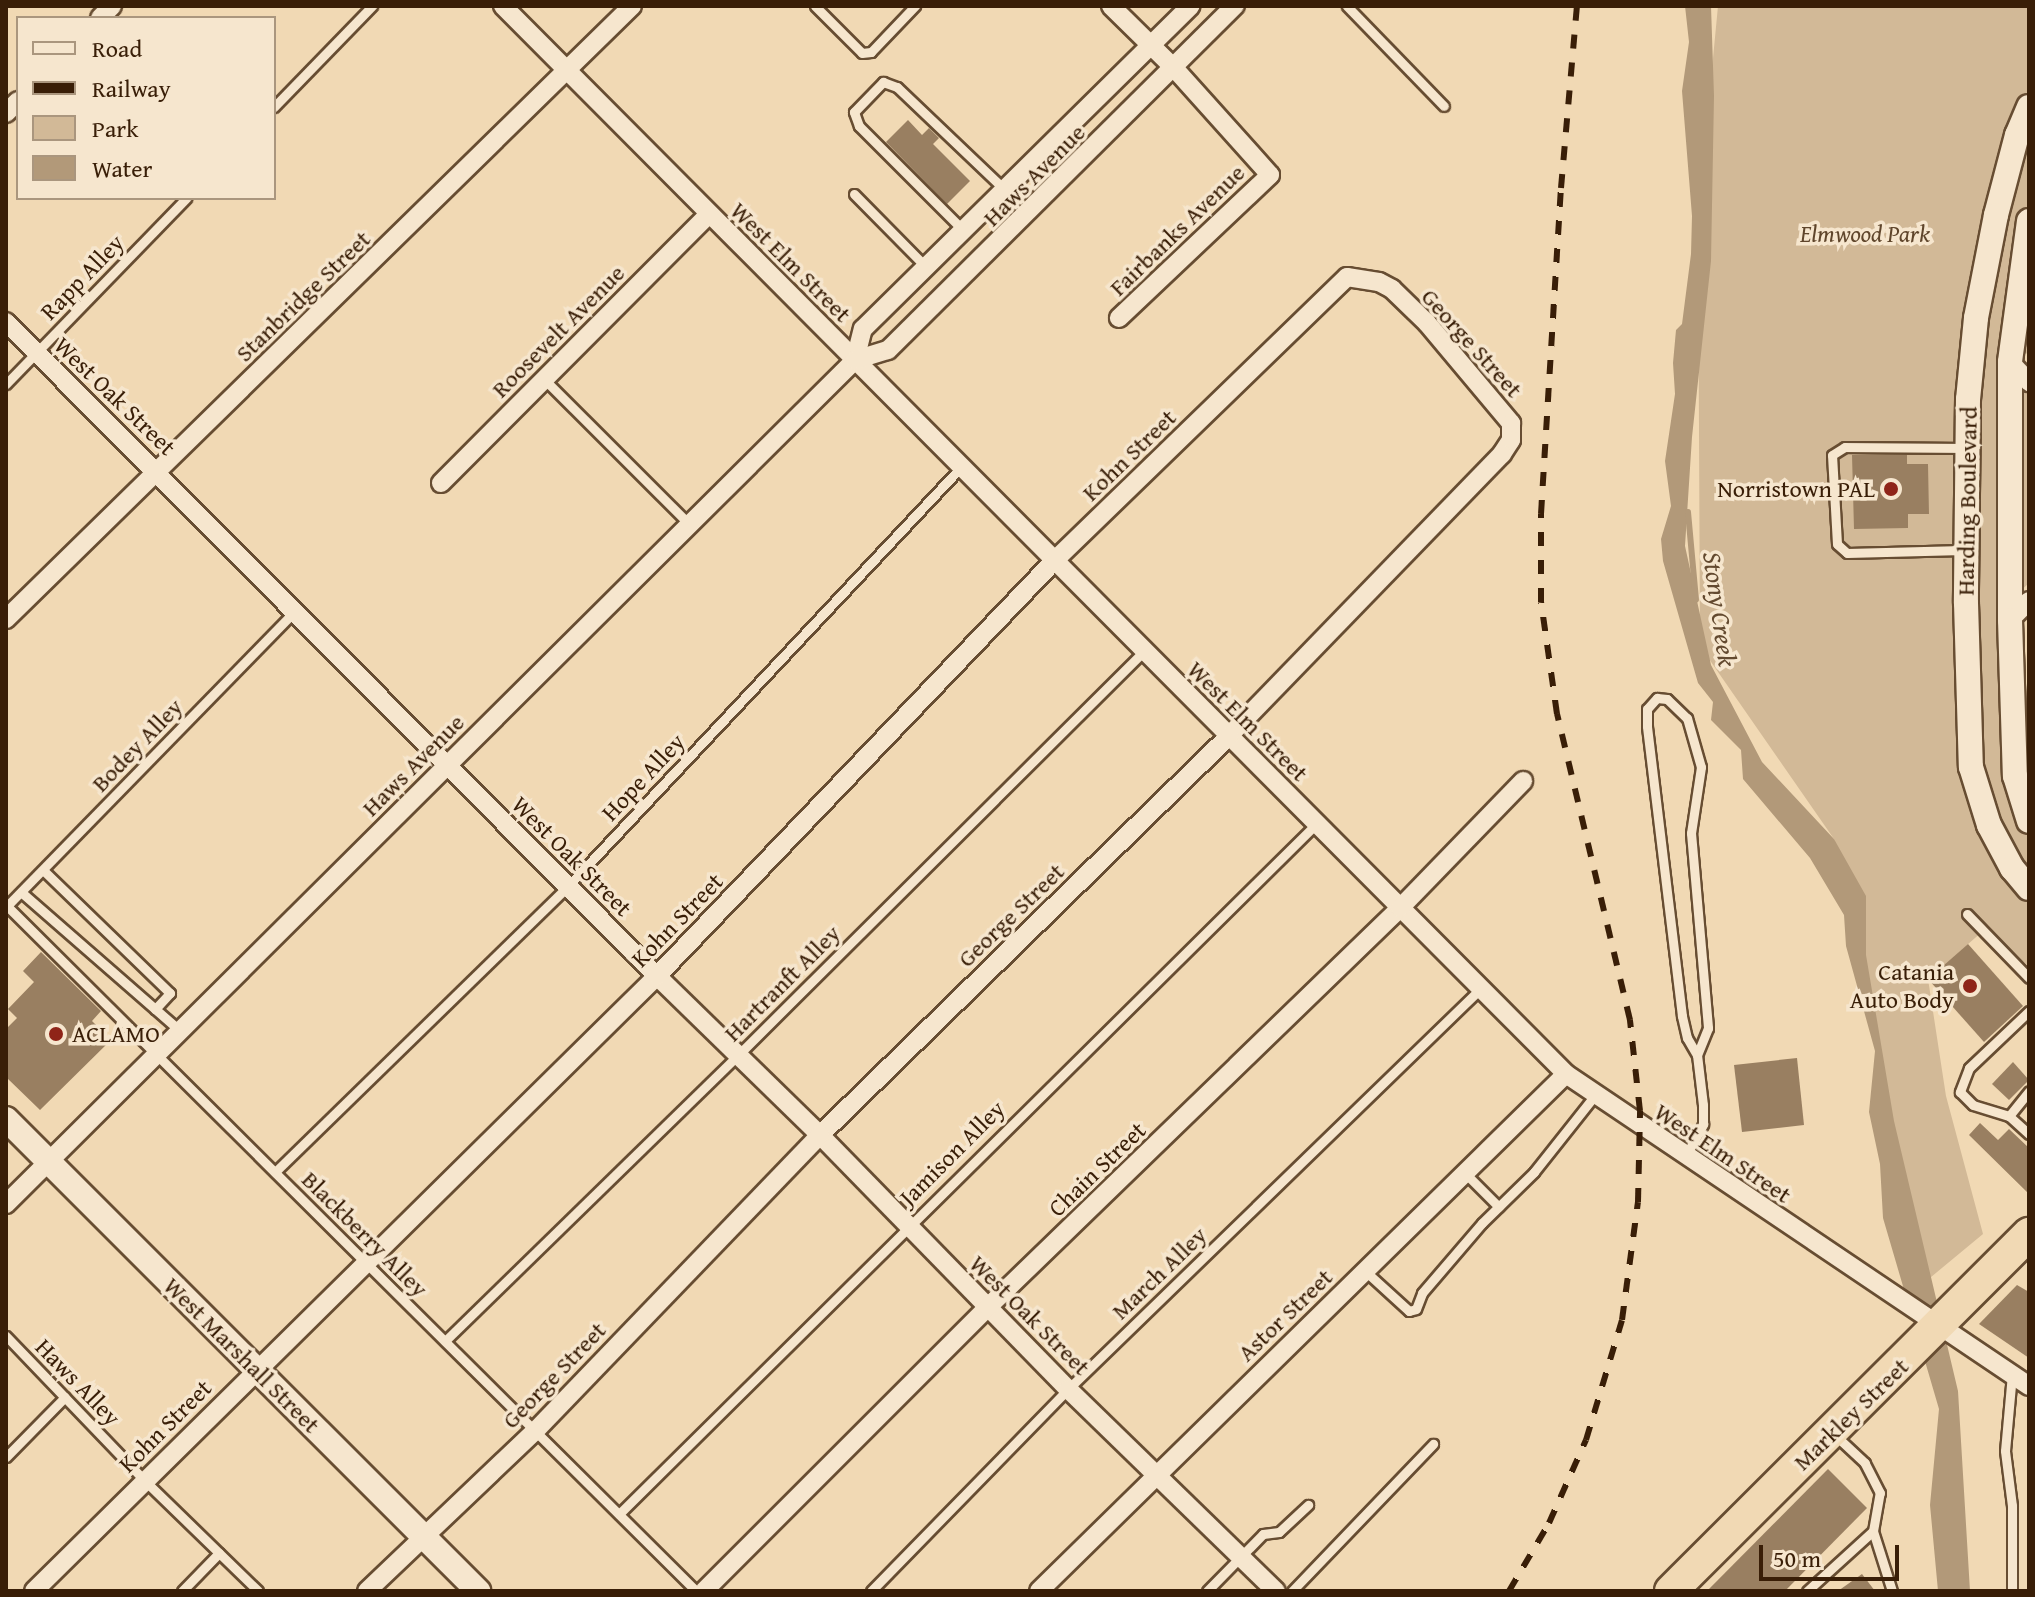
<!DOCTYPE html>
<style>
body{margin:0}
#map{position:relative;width:2035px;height:1597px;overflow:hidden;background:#f1d9b4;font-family:"Gentium Book Plus",serif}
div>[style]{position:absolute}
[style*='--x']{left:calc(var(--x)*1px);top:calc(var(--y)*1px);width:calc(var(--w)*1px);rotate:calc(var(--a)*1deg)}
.green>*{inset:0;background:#d2b997}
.water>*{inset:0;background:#b29979}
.stream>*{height:6px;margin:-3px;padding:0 3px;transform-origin:3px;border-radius:3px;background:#b29979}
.building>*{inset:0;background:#997f61}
.roads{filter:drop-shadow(2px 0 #674d32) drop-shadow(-2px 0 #674d32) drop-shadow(0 2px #674d32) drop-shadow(0 -2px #674d32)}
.service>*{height:9px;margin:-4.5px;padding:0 4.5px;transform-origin:4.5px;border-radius:4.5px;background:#f6e6ce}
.minor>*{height:18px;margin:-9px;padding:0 9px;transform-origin:9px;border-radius:9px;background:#f6e6ce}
.tertiary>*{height:24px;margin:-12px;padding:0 12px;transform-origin:12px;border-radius:12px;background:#f6e6ce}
.trunk>*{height:32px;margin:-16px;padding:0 16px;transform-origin:16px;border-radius:16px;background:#f1d9b4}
.rail>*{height:6px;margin-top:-3px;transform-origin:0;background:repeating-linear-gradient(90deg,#391e07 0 14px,transparent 0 28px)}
.dots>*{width:22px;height:22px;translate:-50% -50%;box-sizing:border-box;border:4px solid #f6e6ce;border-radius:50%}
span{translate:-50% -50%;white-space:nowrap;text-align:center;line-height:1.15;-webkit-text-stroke:7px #f6e6ce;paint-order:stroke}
.street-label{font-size:24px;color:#391e07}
.park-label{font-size:24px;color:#5f452b;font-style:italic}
.poi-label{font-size:24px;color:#391e07}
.right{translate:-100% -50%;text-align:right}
.left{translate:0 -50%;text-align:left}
.water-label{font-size:26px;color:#63492f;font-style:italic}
.frame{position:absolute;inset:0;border:8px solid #391e07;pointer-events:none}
.legend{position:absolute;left:16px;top:16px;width:260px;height:184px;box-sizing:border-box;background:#f6e6ce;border:2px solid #aa967e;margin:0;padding:10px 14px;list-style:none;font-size:24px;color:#391e07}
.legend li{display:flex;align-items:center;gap:16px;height:40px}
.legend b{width:40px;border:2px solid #aa967e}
.scale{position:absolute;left:1759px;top:1545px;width:140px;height:36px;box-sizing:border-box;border:4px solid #391e07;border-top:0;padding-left:10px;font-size:24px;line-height:28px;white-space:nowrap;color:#391e07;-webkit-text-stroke:6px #f6e6ce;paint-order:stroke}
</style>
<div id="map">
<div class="green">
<i style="clip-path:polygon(1718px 6px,2029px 6px,2029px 356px,2013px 340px,2010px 638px,2029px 787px,2029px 966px,1983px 931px,1928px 979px,1946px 1096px,1983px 1234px,1925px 1282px,1834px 839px,1700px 646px,1698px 215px)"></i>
<i style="clip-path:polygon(2017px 380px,2029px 393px,2029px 583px,2016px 595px)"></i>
</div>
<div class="water">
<i style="clip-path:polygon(1685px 6px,1711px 6px,1714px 96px,1711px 261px,1692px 437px,1685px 546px,1711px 665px,1762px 762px,1834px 839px,1866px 896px,1866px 955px,1894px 1121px,1958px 1391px,1970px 1591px,1938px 1591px,1930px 1505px,1939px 1409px,1883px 1218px,1880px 1164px,1869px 1112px,1875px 1051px,1846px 946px,1844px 915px,1810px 858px,1743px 779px,1741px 750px,1711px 720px,1713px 702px,1698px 683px,1663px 561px,1661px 539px,1671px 506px,1665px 461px,1675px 394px,1673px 363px,1676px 330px,1682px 324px,1691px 254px,1692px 216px,1682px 91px,1689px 42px)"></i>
</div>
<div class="stream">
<i style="--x:1688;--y:512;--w:88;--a:84.8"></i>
</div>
<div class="building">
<i style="clip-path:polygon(908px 120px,922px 135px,929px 128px,939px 138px,933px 144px,970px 181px,947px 204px,886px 142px)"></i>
<i style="clip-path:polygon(1852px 455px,1907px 455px,1907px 464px,1928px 464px,1929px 514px,1908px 514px,1908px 528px,1854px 529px)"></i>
<i style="clip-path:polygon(1968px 944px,2023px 1006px,1984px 1042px,1928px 979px)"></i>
<i style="clip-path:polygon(41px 952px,101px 1011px,92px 1021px,111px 1040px,40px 1110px,6px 1077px,6px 1029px,17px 1018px,8px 1009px,34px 982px,23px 971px)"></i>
<i style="clip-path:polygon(1797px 1058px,1804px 1125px,1742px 1132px,1734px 1065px)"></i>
<i style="clip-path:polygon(2013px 1062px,2029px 1080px,2009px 1100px,1992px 1084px)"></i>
<i style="clip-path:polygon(1980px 1123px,1998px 1140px,2009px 1129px,2029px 1148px,2029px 1194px,1969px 1135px)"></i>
<i style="clip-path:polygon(2017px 1285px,2029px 1292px,2029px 1358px,1979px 1324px)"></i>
<i style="clip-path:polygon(1828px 1469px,1867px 1508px,1785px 1591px,1707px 1591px)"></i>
<i style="clip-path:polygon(1862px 1574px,1875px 1591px,1838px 1591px)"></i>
</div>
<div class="roads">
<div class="service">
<i style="--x:815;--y:6;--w:66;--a:45"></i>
<i style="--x:862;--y:53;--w:9;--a:-6"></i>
<i style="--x:871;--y:52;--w:64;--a:-46.3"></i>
<i style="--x:1347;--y:6;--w:139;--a:45.9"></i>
<i style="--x:274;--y:107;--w:141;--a:-45.9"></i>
<i style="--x:854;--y:194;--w:101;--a:45.4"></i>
<i style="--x:962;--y:229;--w:146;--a:-135"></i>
<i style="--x:859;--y:126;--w:15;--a:-110"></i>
<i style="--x:854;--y:112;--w:42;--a:-46"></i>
<i style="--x:883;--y:82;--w:15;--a:20"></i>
<i style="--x:897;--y:87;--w:146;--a:43.6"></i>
<i style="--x:544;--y:379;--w:204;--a:45"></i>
<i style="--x:6;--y:384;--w:259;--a:-45.9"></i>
<i style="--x:1963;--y:550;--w:116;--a:178.5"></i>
<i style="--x:1847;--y:553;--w:13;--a:-138"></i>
<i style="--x:1837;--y:544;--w:89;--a:-93.2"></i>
<i style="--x:1832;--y:455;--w:15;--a:-32"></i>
<i style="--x:1845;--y:447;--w:119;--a:0.5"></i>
<i style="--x:43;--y:870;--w:177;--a:44.1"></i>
<i style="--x:170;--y:993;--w:22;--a:133"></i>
<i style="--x:21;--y:892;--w:208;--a:41.1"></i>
<i style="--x:6;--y:905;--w:973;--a:44.83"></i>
<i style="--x:7;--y:906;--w:411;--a:-45.7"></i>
<i style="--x:1967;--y:914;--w:89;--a:45.9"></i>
<i style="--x:2029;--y:1011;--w:83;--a:136.5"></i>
<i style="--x:1969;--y:1068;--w:26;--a:111"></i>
<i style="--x:1960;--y:1092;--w:18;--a:45"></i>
<i style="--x:1973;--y:1105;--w:38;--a:17"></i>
<i style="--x:2009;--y:1116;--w:27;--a:42"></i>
<i style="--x:2009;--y:1116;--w:32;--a:-51"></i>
<i style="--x:1685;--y:1157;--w:38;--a:-61"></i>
<i style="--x:1703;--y:1124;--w:19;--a:-90"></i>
<i style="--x:1703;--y:1105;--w:50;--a:-96.8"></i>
<i style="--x:1697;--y:1055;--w:20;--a:-120"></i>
<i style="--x:1687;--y:1038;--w:23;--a:-103"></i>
<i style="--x:1682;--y:1016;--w:292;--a:-96.9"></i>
<i style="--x:1647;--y:726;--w:17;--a:-90"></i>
<i style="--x:1647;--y:709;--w:15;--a:-48"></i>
<i style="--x:1657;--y:698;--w:10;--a:6"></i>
<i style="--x:1667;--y:699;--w:28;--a:44"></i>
<i style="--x:1687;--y:718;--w:51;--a:74.1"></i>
<i style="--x:1701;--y:767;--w:67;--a:98.6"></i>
<i style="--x:1691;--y:833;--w:196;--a:85"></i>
<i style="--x:1708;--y:1028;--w:29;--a:112"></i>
<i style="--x:275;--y:1172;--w:409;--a:-44.3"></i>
<i style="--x:568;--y:886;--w:574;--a:-46.83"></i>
<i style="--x:1464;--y:1172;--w:49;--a:45"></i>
<i style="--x:1364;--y:1270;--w:61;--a:42.3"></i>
<i style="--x:1409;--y:1311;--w:7;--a:-16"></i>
<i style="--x:1416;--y:1309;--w:17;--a:-69"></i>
<i style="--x:1422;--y:1293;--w:92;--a:-49.4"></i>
<i style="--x:1482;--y:1223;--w:73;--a:-44.4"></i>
<i style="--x:1534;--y:1172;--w:98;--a:-51.6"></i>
<i style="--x:6;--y:1336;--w:199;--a:46.2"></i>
<i style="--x:144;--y:1480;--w:159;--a:44.2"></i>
<i style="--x:445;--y:1341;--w:408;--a:-44.3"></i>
<i style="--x:737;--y:1056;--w:574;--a:-44.86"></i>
<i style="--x:2012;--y:1374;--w:77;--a:95.2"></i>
<i style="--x:2005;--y:1451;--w:55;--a:82.7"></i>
<i style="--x:2012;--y:1506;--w:85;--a:90"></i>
<i style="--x:6;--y:1457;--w:84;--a:-45.5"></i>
<i style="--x:619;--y:1514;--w:981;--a:-44.71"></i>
<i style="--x:1873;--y:1531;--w:63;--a:72.4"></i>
<i style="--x:182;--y:1591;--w:53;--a:-45.8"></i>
<i style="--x:871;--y:1591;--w:282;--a:-45.7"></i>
<i style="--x:1068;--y:1389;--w:574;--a:-44.15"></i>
<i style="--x:1207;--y:1591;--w:80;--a:-45.5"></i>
<i style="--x:1263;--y:1534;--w:16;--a:-7"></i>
<i style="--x:1279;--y:1532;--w:40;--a:-43"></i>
<i style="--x:1292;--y:1591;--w:204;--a:-46.2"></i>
<i style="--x:1807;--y:1591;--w:89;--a:-42.3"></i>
<i style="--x:1873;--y:1531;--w:39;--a:-80"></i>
<i style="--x:1880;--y:1493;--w:34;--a:-117"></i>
<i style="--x:1865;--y:1463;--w:40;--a:-137"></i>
</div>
<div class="minor">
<i style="--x:503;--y:6;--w:1507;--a:45.13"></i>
<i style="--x:1566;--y:1074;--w:558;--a:33.97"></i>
<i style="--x:1111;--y:6;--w:90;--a:44.5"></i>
<i style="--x:1175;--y:69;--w:142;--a:48.1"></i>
<i style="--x:1270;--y:175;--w:208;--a:136.6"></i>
<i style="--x:100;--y:18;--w:17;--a:-45"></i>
<i style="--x:6;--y:113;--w:17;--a:-45"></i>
<i style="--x:6;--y:322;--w:923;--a:45.13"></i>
<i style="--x:657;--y:976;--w:228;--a:44.3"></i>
<i style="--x:820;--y:1135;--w:355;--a:45.7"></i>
<i style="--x:1068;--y:1389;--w:290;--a:44.2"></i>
<i style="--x:855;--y:360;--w:32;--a:-76"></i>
<i style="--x:863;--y:329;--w:460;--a:-44.6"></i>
<i style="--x:2010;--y:362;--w:28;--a:46"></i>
<i style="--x:441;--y:483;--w:380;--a:-45.1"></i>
<i style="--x:6;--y:619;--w:876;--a:-44.4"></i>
<i style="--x:2010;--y:620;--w:27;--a:-45"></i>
<i style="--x:6;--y:1204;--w:1197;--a:-44.83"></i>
<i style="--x:855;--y:360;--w:34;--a:-17"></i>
<i style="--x:888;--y:350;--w:489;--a:-44.8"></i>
<i style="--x:34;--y:1591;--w:875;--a:-44.63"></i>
<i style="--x:657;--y:976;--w:574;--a:-46.27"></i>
<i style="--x:1054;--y:561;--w:408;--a:-44.1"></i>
<i style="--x:1347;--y:277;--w:32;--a:9"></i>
<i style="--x:1379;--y:282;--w:15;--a:28"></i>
<i style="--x:1392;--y:289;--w:49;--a:44.2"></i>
<i style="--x:1427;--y:323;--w:131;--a:50"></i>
<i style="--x:1511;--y:423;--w:17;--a:90"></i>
<i style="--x:1511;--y:440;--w:17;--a:123"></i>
<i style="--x:1502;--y:454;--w:392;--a:134.1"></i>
<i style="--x:1229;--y:736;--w:571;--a:135.71"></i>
<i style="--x:820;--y:1135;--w:411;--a:133.9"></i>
<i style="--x:535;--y:1431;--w:232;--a:136.4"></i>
<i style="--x:704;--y:1591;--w:402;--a:-45"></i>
<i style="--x:988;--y:1307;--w:574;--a:-44.08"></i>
<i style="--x:1400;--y:908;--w:177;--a:-45.9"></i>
<i style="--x:1039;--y:1591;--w:738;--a:-44.45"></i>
</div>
<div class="tertiary">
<i style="--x:2029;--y:107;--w:30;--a:113"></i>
<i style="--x:2017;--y:135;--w:83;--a:104.7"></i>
<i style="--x:1996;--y:215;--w:105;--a:101"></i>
<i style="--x:1976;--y:318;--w:81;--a:95.6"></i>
<i style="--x:1968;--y:399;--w:204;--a:90.6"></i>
<i style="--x:1966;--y:603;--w:164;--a:88.3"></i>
<i style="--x:1971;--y:767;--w:61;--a:72.8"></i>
<i style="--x:1989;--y:825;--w:49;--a:61.9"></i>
<i style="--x:2012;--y:868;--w:26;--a:50"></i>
<i style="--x:2029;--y:221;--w:142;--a:97.7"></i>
<i style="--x:2010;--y:362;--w:258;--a:90"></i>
<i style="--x:2010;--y:620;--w:156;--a:88.2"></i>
<i style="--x:2015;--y:776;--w:47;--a:72.7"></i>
<i style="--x:6;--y:1119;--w:668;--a:45"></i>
</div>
<div class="trunk">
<i style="--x:1671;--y:1591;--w:506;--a:-44.92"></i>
</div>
</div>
<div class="rail">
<i style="--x:1509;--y:1591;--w:79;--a:-59.5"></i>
<i style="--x:1549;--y:1523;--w:91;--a:-66"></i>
<i style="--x:1586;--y:1440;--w:125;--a:-73.3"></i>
<i style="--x:1622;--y:1320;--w:119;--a:-82.3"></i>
<i style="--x:1638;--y:1202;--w:91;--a:-88.7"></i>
<i style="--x:1640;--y:1111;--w:92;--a:-96.3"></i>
<i style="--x:1630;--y:1020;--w:315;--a:-103.4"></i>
<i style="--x:1557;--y:714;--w:113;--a:-98.1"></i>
<i style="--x:1541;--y:602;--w:88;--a:-90"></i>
<i style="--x:1541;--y:514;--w:327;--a:-86.5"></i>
<i style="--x:1561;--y:188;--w:183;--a:-85"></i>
</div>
<div class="dots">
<i style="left:1891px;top:489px;background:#8f2418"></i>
<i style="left:1970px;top:986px;background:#8f2418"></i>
<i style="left:56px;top:1034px;background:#8f2418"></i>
</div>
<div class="street-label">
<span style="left:1034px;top:175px;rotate:-45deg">Haws Avenue</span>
<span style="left:1177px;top:230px;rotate:-44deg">Fairbanks Avenue</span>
<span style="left:791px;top:262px;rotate:45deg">West Elm Street</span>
<span style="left:82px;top:277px;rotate:-46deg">Rapp Alley</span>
<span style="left:303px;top:296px;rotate:-44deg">Stanbridge Street</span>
<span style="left:558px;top:331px;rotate:-45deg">Roosevelt Avenue</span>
<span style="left:1472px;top:343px;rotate:48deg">George Street</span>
<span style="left:115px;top:396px;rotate:44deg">West Oak Street</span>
<span style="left:1129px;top:455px;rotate:-44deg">Kohn Street</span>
<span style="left:1967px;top:501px;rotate:-89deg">Harding Boulevard</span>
<span style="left:1248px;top:721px;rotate:45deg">West Elm Street</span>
<span style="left:137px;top:745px;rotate:-46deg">Bodey Alley</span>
<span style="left:413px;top:765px;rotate:-45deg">Haws Avenue</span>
<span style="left:643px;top:777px;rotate:-47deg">Hope Alley</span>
<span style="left:572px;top:856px;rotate:45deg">West Oak Street</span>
<span style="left:1011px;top:915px;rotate:-44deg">George Street</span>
<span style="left:677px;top:920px;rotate:-46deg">Kohn Street</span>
<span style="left:782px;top:983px;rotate:-45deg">Hartranft Alley</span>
<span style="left:952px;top:1153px;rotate:-45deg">Jamison Alley</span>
<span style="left:1723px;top:1153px;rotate:34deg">West Elm Street</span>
<span style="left:1097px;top:1169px;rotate:-44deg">Chain Street</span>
<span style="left:365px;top:1234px;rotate:45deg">Blackberry Alley</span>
<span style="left:1159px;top:1273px;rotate:-44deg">March Alley</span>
<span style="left:1030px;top:1315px;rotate:45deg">West Oak Street</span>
<span style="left:1285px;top:1315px;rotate:-44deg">Astor Street</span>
<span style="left:242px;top:1355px;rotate:45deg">West Marshall Street</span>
<span style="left:554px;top:1375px;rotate:-46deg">George Street</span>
<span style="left:78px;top:1382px;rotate:46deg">Haws Alley</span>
<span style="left:1851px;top:1414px;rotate:-44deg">Markley Street</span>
<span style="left:165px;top:1426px;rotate:-45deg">Kohn Street</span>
</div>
<div class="park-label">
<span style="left:1865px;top:234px">Elmwood Park</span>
</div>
<div class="poi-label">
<span class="right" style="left:1875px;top:489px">Norristown PAL</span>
<span class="right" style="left:1954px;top:986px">Catania<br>Auto Body</span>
<span class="left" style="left:72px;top:1034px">ACLAMO</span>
</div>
<div class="water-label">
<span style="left:1720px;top:609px;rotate:82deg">Stony Creek</span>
</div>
<div class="frame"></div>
<ul class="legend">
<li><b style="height:10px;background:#f6e6ce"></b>Road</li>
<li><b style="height:10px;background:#391e07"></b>Railway</li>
<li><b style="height:22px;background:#d2b997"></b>Park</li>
<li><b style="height:22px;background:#b29979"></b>Water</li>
</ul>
<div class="scale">50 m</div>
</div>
